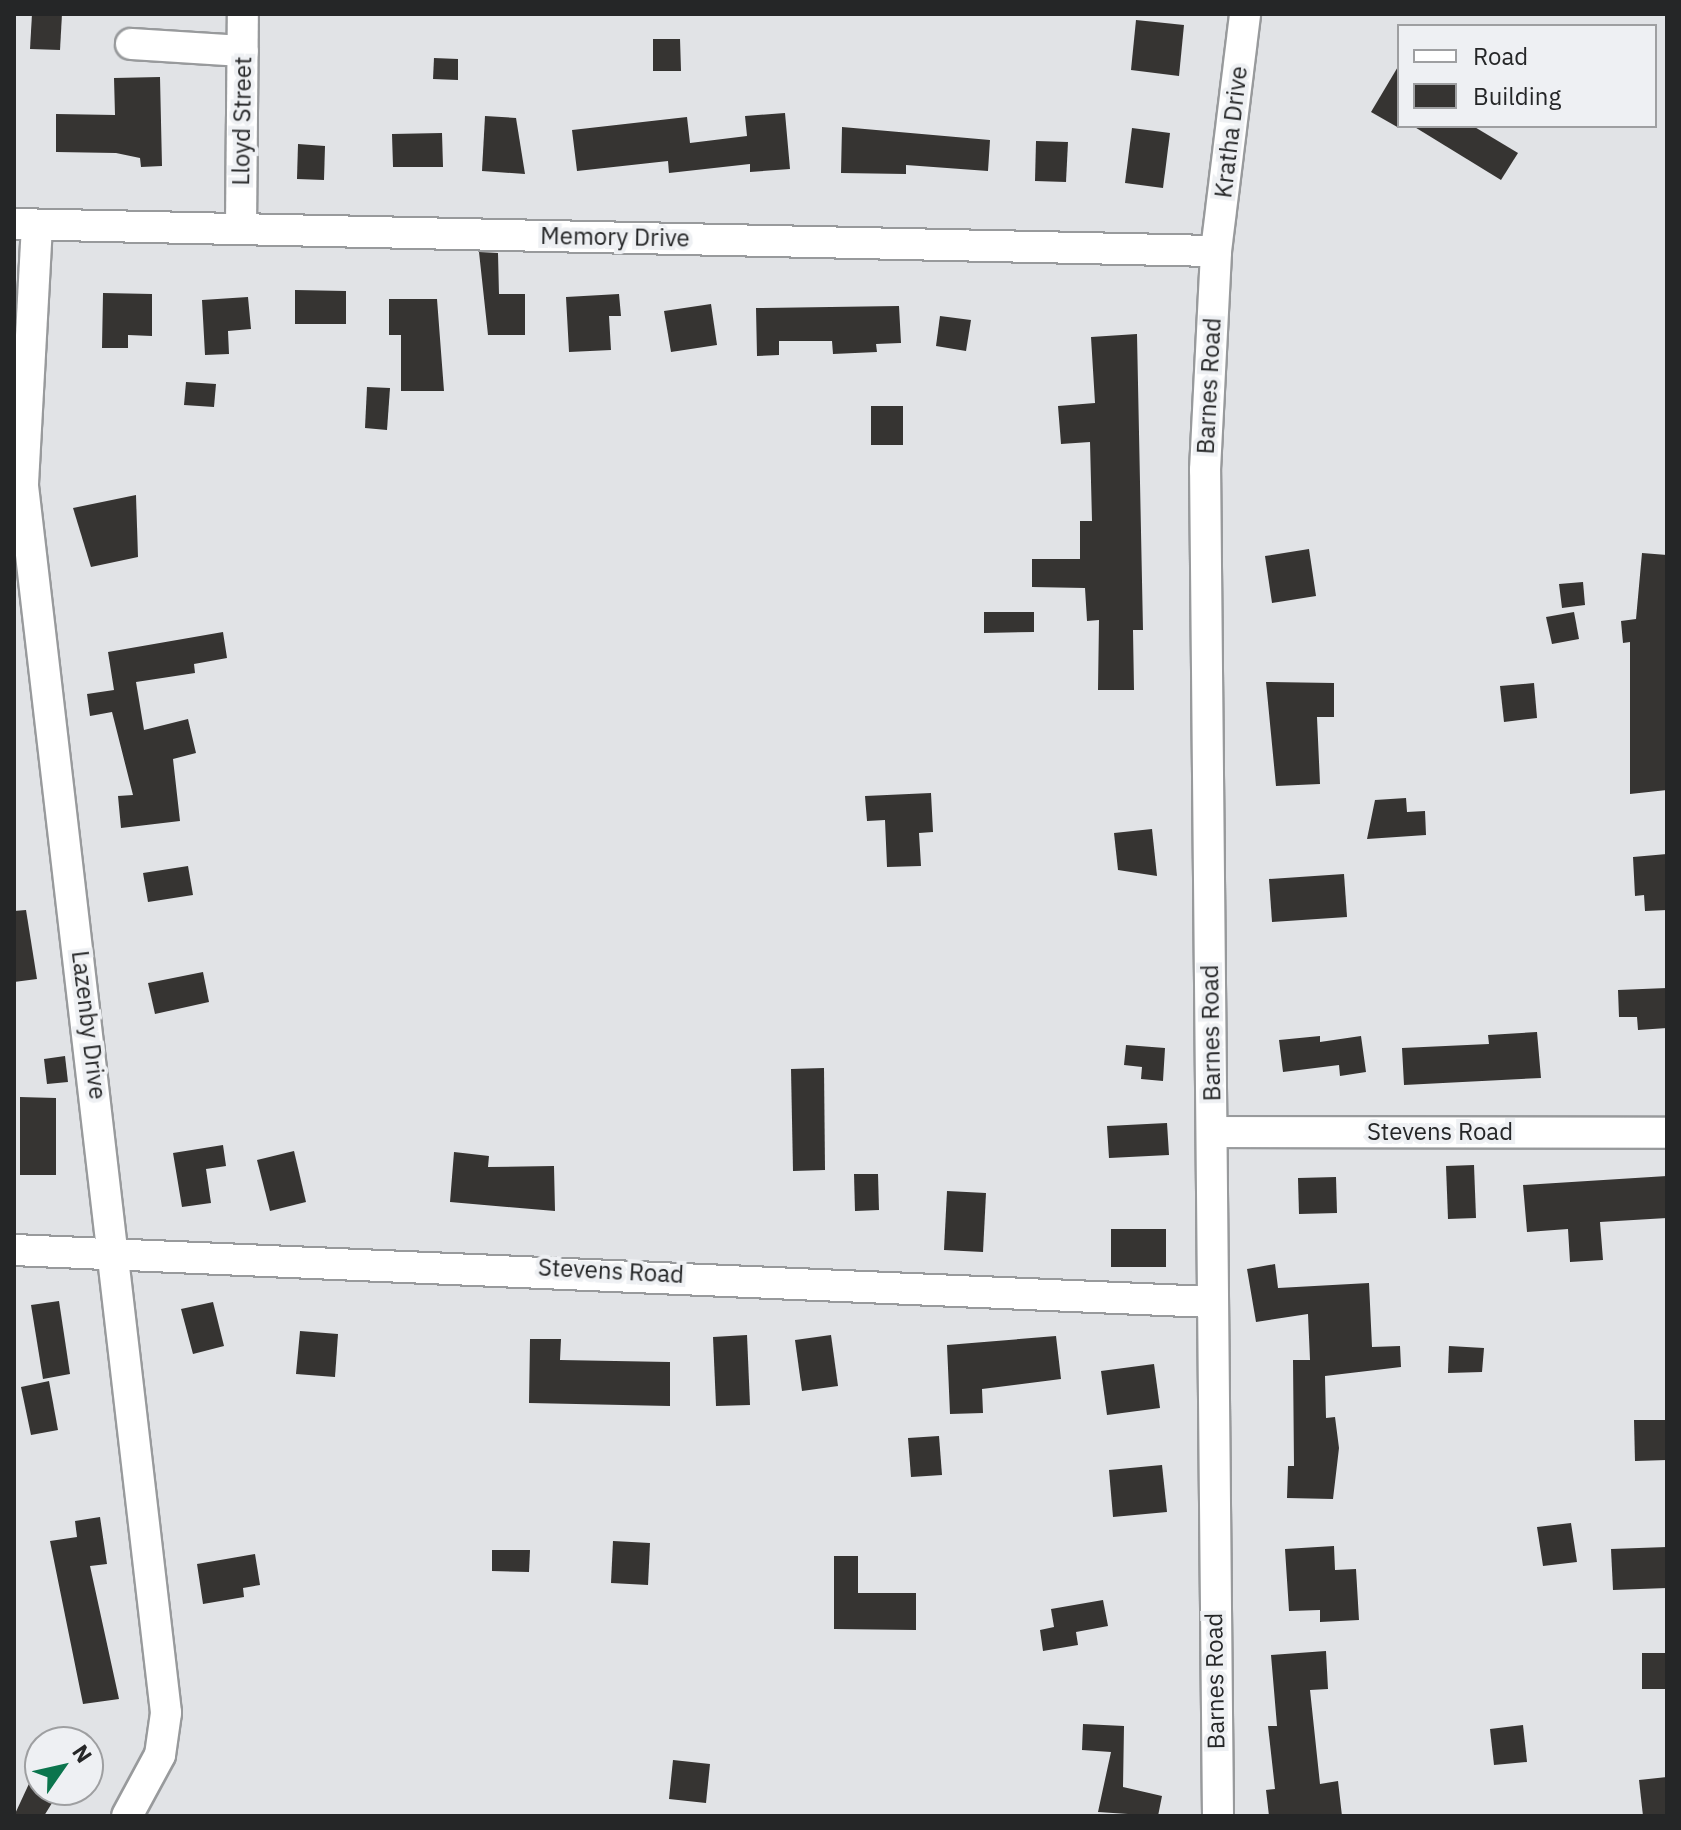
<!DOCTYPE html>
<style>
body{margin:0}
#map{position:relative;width:1681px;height:1830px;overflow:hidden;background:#e1e3e6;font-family:"IBM Plex Sans",sans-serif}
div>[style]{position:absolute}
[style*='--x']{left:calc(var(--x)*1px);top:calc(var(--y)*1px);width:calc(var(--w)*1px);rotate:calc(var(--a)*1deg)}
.building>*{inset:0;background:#363432}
.roads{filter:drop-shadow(2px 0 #989a9c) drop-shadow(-2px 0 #989a9c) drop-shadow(0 2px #989a9c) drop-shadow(0 -2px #989a9c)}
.minor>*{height:30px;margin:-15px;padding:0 15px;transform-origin:15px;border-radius:15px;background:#fff}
span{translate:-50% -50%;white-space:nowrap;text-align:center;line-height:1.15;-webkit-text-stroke:8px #eef0f3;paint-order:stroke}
.street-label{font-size:24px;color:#252627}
.frame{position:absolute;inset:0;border:16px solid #252627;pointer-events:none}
.legend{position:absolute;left:1397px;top:24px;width:260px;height:104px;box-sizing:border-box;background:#eef0f3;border:2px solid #9e9fa1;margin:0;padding:10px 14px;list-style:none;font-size:24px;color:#252627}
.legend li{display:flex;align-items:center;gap:16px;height:40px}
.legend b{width:40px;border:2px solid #9e9fa1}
.north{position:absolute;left:24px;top:1726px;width:80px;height:80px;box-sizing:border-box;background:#eef0f3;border:2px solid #9e9fa1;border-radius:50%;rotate:56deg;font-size:22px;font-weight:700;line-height:32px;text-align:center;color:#252627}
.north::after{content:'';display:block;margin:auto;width:28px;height:36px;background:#0b754d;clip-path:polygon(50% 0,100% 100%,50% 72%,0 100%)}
</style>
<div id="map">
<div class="building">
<i style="clip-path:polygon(32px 14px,62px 14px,60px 50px,30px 49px)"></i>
<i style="clip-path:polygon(1136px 20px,1184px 25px,1179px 76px,1131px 70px)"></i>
<i style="clip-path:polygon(653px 39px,680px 39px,681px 71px,653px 71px)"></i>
<i style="clip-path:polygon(434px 58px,458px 59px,458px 80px,433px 79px)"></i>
<i style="clip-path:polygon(1399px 65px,1399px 128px,1371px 112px)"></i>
<i style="clip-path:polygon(160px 77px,162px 166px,141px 167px,140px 158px,116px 153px,56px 152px,56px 114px,115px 115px,114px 78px)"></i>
<i style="clip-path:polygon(785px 113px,790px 169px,750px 172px,750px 164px,669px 173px,668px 161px,577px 171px,572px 130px,687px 117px,690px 143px,747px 136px,745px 116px)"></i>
<i style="clip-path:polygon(485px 116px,516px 118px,525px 174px,482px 171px)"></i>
<i style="clip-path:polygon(1413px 126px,1473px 126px,1518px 153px,1501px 180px)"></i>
<i style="clip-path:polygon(842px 127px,990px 140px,988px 171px,906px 165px,906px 174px,841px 173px)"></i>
<i style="clip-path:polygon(1132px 128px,1170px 133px,1163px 188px,1125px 183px)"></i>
<i style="clip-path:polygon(442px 133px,443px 167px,393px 167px,392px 134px)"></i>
<i style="clip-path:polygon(1036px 141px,1068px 142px,1066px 182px,1035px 181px)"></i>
<i style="clip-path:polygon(298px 144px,325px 146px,324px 180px,297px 179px)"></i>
<i style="clip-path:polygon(479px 252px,498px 253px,499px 294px,525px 294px,525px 335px,488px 335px)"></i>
<i style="clip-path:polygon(295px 290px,346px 291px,346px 324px,295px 324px)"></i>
<i style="clip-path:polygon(103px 293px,152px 294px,152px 336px,128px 335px,128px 348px,102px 348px)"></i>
<i style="clip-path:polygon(619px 294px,621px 316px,609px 316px,611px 350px,569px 352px,566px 297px)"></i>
<i style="clip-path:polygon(248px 297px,251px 329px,228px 331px,229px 354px,205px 355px,202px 300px)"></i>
<i style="clip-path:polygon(389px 299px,437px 299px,444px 391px,401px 391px,401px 335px,389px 335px)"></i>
<i style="clip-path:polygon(711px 304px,717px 345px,671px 352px,664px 311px)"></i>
<i style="clip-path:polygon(899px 306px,901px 343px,876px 344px,877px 352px,833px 354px,832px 341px,779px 341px,779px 355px,757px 356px,756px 308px)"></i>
<i style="clip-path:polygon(940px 316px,971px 320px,966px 351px,936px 346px)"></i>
<i style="clip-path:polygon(1137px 334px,1143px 630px,1133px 630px,1134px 690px,1098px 690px,1099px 620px,1087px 621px,1085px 588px,1032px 587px,1032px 559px,1080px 559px,1080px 521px,1092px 521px,1090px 442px,1061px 444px,1058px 406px,1095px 403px,1091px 337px)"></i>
<i style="clip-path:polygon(186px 382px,216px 384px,214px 407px,184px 405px)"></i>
<i style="clip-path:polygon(367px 387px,390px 388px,387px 430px,365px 428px)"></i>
<i style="clip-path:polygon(871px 406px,903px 406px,903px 445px,871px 445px)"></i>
<i style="clip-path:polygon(136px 495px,138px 557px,91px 567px,73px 508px)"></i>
<i style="clip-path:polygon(1309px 549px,1316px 596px,1272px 603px,1265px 556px)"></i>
<i style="clip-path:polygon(1642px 553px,1667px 555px,1667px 790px,1630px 794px,1630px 642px,1623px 643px,1621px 621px,1636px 619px)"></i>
<i style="clip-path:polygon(1583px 582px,1585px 605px,1562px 608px,1559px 584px)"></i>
<i style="clip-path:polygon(984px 612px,1034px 612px,1034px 632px,984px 633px)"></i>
<i style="clip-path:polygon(1574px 612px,1579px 639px,1552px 644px,1546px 617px)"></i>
<i style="clip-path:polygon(223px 632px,227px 658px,194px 664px,195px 673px,136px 682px,144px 730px,188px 719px,196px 753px,173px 759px,180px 821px,121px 828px,118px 796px,133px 795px,112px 712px,90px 716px,87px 694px,114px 690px,108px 652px)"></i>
<i style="clip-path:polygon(1266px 682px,1334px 683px,1334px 717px,1317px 717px,1320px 784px,1276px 786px)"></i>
<i style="clip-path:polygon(1534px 683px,1537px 718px,1504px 722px,1500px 686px)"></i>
<i style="clip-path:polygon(931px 793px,933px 832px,919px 833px,921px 866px,887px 867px,885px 820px,867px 821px,865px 796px)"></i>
<i style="clip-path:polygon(1406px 798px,1407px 812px,1425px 811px,1426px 835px,1367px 839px,1375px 800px)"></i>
<i style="clip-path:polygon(1152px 829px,1157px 876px,1118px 870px,1114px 833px)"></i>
<i style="clip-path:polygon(1667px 854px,1667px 910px,1645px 911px,1644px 895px,1635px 896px,1633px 857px)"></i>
<i style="clip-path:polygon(188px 866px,193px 895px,148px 902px,143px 873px)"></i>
<i style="clip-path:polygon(1344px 874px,1347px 917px,1272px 922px,1269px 879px)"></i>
<i style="clip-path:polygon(26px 910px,37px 979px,14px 982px,14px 911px)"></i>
<i style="clip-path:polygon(203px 972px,209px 1002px,155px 1014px,148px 983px)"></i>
<i style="clip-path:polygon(1667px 988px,1667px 1028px,1638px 1030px,1637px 1017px,1619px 1017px,1618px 990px)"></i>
<i style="clip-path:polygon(1537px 1032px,1541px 1078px,1404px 1085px,1402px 1048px,1489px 1044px,1488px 1035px)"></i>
<i style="clip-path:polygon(1320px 1036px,1320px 1042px,1361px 1036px,1366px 1072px,1340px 1076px,1339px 1065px,1283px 1072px,1279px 1040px)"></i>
<i style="clip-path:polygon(1126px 1045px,1165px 1048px,1163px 1081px,1141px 1079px,1142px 1067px,1124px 1065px)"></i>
<i style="clip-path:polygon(65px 1056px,68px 1082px,47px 1084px,44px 1059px)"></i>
<i style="clip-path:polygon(824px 1068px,825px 1170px,793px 1171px,791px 1069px)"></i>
<i style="clip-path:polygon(20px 1097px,56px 1098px,56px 1175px,20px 1175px)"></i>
<i style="clip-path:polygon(1167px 1123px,1169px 1155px,1109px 1158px,1107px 1126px)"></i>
<i style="clip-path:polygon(223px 1145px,226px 1166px,206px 1169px,211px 1203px,182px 1207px,173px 1153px)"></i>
<i style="clip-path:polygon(294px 1151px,306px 1202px,270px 1211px,257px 1160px)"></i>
<i style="clip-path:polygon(454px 1152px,489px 1156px,488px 1167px,554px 1166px,555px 1211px,450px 1202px)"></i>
<i style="clip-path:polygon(1474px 1165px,1476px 1218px,1448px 1219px,1446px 1166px)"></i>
<i style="clip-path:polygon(854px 1174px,878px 1174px,879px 1210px,855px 1211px)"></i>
<i style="clip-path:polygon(1667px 1176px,1667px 1218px,1600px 1222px,1603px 1260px,1570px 1262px,1568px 1229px,1527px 1232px,1523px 1185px)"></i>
<i style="clip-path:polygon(1336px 1177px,1337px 1213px,1299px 1214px,1298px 1178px)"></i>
<i style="clip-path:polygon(947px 1191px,986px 1193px,983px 1252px,944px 1250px)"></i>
<i style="clip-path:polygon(1111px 1229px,1166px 1229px,1166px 1267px,1111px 1267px)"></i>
<i style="clip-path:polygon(1275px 1264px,1278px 1288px,1369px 1283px,1372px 1347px,1400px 1346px,1401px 1367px,1325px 1376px,1326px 1418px,1335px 1417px,1339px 1448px,1333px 1499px,1287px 1498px,1288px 1466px,1294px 1466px,1293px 1360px,1310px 1360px,1308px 1314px,1256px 1322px,1247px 1269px)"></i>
<i style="clip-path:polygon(59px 1301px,70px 1374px,43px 1379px,31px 1305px)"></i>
<i style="clip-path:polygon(213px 1302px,224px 1346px,193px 1354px,181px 1309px)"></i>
<i style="clip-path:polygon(300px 1331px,338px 1334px,335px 1377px,296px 1374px)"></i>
<i style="clip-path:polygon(747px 1335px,750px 1405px,716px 1406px,713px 1337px)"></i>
<i style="clip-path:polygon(831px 1335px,838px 1386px,802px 1391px,795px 1340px)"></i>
<i style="clip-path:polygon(1056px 1336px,1061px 1379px,982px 1389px,983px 1413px,950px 1414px,947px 1345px)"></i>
<i style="clip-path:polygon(530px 1339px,561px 1339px,560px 1360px,670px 1362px,670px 1406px,529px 1403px)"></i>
<i style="clip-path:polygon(1449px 1346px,1484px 1348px,1482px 1372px,1448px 1373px)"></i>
<i style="clip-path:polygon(1154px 1364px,1160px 1408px,1107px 1415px,1101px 1371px)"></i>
<i style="clip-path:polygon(49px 1381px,58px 1430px,31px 1435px,21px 1387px)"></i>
<i style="clip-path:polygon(1634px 1420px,1667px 1420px,1667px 1460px,1635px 1461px)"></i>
<i style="clip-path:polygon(939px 1436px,942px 1475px,911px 1477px,908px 1438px)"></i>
<i style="clip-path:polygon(1162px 1465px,1167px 1512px,1113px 1517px,1109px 1470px)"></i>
<i style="clip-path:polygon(100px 1517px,107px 1564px,90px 1566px,119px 1699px,83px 1704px,50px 1541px,77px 1537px,75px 1521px)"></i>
<i style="clip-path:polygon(1571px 1523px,1577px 1562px,1543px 1566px,1537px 1527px)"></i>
<i style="clip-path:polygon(613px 1541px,650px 1543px,648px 1585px,611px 1583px)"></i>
<i style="clip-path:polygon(1334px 1546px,1335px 1570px,1356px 1569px,1359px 1620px,1320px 1622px,1320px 1610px,1289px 1611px,1285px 1549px)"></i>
<i style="clip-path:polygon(1667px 1547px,1667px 1588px,1613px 1590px,1611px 1549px)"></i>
<i style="clip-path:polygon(492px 1550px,530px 1550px,529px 1572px,492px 1571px)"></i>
<i style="clip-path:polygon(255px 1554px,260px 1585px,243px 1588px,244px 1597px,203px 1604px,197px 1564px)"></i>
<i style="clip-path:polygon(834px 1556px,858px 1556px,858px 1593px,916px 1593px,916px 1630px,834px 1629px)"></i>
<i style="clip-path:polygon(1103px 1600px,1108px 1626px,1076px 1632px,1078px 1645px,1043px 1651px,1040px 1630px,1054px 1627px,1051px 1609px)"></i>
<i style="clip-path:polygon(1326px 1651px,1328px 1689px,1310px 1690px,1320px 1784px,1338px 1781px,1342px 1816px,1269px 1816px,1266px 1790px,1275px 1789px,1268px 1726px,1277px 1726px,1271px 1655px)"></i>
<i style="clip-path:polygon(1642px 1653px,1667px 1653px,1667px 1689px,1642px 1689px)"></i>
<i style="clip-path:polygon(1083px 1724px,1124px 1726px,1123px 1787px,1162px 1796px,1158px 1816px,1098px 1812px,1111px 1752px,1082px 1750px)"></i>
<i style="clip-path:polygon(1523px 1725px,1527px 1762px,1494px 1765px,1490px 1729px)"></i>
<i style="clip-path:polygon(40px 1760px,40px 1790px,60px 1790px,44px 1816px,14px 1816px)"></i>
<i style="clip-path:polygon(673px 1760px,710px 1764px,706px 1803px,669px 1799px)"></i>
<i style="clip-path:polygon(1667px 1777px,1667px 1816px,1643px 1816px,1639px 1780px)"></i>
</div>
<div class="roads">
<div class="minor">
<i style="--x:131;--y:44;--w:112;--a:3.6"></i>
<i style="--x:14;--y:224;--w:1202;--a:1.29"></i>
<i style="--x:37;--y:225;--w:261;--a:93.1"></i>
<i style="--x:23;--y:486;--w:1235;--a:83.35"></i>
<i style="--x:166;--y:1713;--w:42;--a:98.1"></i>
<i style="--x:160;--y:1755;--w:69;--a:118.4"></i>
<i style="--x:241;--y:228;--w:214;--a:-89.5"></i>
<i style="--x:1213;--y:1132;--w:454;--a:0.1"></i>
<i style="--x:14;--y:1250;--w:1195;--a:2.49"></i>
<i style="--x:1218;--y:1816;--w:1346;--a:-90.55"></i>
<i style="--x:1205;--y:470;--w:219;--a:-87.1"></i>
<i style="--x:1216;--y:251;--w:239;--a:-83"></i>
</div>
</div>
<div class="street-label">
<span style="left:242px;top:121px;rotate:-89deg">Lloyd Street</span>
<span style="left:1231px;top:132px;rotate:-83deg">Kratha Drive</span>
<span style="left:615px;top:237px;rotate:1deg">Memory Drive</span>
<span style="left:1209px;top:386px;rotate:-87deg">Barnes Road</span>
<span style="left:89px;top:1025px;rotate:83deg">Lazenby Drive</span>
<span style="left:1211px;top:1033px;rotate:-91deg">Barnes Road</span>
<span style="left:1440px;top:1132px">Stevens Road</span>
<span style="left:611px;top:1271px;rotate:3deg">Stevens Road</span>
<span style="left:1215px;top:1681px;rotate:-91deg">Barnes Road</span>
</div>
<div class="frame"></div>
<ul class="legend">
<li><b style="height:10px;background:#fff"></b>Road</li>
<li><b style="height:22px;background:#363432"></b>Building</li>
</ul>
<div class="north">N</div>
</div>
